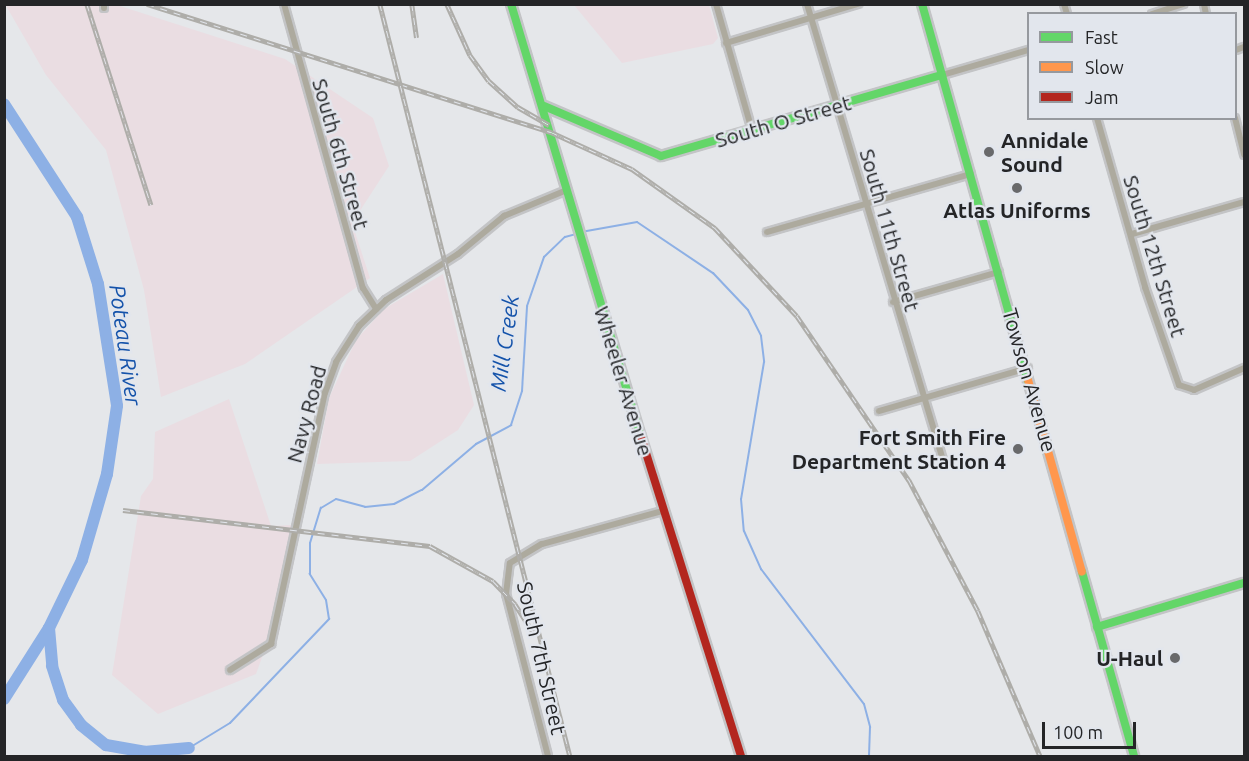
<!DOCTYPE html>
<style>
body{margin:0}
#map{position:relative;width:1249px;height:761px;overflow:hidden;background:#e5e7ea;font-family:Ubuntu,sans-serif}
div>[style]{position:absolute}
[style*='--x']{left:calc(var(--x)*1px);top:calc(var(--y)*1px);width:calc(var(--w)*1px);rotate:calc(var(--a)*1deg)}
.industrial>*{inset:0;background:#eadde2}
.stream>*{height:2px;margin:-1px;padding:0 1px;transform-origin:1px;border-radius:1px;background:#8db0e5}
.river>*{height:12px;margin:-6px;padding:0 6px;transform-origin:6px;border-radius:6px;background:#8db0e5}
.roads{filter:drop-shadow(2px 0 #c3c4c6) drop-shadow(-2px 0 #c3c4c6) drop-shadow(0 2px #c3c4c6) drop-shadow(0 -2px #c3c4c6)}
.street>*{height:6px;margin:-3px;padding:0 3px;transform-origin:3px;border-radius:3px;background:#adaa9e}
.fast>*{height:8px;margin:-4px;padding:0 4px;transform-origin:4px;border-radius:4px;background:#63d668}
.slow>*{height:8px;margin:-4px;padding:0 4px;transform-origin:4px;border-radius:4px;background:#ff974d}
.jam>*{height:8px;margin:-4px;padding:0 4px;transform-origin:4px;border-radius:4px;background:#b3261e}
.rail>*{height:4.5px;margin-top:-2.25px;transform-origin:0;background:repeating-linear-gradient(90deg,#e2e6ed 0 7px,#aeada9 0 14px);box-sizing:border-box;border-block:2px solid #aeada9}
.dots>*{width:16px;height:16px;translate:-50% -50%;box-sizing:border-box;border:3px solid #e2e6ed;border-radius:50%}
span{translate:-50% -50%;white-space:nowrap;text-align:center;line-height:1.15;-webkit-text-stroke:4.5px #e2e6ed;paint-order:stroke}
.street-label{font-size:21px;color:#242527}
.poi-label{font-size:21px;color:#242527;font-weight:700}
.left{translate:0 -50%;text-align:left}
.right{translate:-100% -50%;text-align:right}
.water-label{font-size:22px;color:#1553aa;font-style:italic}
.frame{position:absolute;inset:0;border:6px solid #242527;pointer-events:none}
.legend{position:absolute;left:1027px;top:12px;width:210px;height:108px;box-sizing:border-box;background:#e2e6ed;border:2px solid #96999e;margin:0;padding:8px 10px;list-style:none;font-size:18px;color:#242527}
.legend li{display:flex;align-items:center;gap:12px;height:30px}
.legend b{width:30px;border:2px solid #96999e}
.scale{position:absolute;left:1042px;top:722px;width:94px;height:27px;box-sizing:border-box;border:3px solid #242527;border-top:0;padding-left:8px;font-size:18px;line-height:21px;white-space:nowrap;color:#242527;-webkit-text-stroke:4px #e2e6ed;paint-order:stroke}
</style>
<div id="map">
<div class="industrial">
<i style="clip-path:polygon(5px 4px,117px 5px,285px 59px,373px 118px,389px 166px,352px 223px,370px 278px,245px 364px,161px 397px,144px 290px,106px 150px,46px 75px)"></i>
<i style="clip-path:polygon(574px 5px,709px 5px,718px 38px,713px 44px,622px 63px)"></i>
<i style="clip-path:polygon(443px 274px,474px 405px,458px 430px,410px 461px,317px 464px,329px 398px,356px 340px,384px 309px)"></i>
<i style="clip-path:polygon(229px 399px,271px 526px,294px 525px,282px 602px,256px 674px,158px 714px,112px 675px,141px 496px,153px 479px,155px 432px)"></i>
</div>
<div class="stream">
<i style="--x:581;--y:232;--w:57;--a:-10.1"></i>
<i style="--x:637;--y:222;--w:92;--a:33.9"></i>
<i style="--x:713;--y:273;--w:51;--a:46.6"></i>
<i style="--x:748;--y:310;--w:29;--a:63"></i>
<i style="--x:761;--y:336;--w:26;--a:83"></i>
<i style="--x:764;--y:362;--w:139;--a:99.5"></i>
<i style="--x:741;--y:499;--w:32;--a:85"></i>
<i style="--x:744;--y:531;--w:42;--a:65.9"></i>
<i style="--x:761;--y:569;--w:170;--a:52.7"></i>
<i style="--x:864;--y:704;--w:24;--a:75"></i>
<i style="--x:870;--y:727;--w:29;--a:92"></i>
<i style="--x:189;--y:748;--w:48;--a:-31.4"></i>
<i style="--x:230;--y:723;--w:144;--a:-46.4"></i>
<i style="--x:329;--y:619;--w:19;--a:-99"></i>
<i style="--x:326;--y:600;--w:31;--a:-122"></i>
<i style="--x:310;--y:574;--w:31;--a:-90"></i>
<i style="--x:310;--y:543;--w:37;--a:-73"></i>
<i style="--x:321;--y:508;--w:17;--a:-31"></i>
<i style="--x:336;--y:499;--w:30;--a:15"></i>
<i style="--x:365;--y:507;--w:29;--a:-6"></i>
<i style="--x:394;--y:504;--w:31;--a:-27"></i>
<i style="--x:422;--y:490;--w:71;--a:-40.4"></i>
<i style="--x:476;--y:444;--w:40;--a:-28"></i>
<i style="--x:511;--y:425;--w:36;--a:-72"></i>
<i style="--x:522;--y:391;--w:85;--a:-86.6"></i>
<i style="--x:527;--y:306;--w:52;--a:-70.9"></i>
<i style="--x:544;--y:257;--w:29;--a:-44"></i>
<i style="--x:565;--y:237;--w:11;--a:-15"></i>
</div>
<div class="river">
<i style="--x:4;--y:104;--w:135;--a:57.1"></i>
<i style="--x:77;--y:217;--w:70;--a:72.6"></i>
<i style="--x:98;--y:284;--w:123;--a:81.1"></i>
<i style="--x:117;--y:406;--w:69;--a:98.4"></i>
<i style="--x:107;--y:474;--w:90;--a:106.2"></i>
<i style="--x:82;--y:560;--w:76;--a:115.9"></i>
<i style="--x:49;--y:628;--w:84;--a:122.4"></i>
<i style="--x:49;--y:628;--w:38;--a:85"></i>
<i style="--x:52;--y:666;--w:36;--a:72"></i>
<i style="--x:63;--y:700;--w:31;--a:54"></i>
<i style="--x:81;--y:725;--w:32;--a:39"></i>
<i style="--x:106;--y:745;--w:39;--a:10"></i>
<i style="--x:144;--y:752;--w:45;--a:-5.1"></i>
</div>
<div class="roads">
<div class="street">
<i style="--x:104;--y:4;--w:4;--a:90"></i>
<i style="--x:284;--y:4;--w:295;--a:74.5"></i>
<i style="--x:363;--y:288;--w:25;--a:58"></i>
<i style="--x:716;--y:4;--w:131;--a:74.1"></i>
<i style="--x:807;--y:4;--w:480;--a:73.4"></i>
<i style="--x:1064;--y:4;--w:10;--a:73"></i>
<i style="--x:1204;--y:4;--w:10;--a:79"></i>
<i style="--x:1152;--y:14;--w:33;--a:-18"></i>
<i style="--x:726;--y:43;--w:138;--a:-16.5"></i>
<i style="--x:1236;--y:50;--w:9;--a:-21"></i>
<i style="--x:942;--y:75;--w:90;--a:-16.2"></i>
<i style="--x:1097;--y:118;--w:176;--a:74.1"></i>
<i style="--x:1145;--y:287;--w:104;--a:70.9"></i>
<i style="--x:1179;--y:385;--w:16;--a:18"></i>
<i style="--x:1194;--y:390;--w:55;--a:-23.7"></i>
<i style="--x:1235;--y:118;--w:38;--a:76"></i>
<i style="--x:767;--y:232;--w:212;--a:-15.9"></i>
<i style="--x:1132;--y:234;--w:116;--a:-15.9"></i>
<i style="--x:893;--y:302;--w:110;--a:-15.8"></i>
<i style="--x:879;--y:411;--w:155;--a:-16.1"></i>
<i style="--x:230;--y:670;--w:49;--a:-32.4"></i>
<i style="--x:271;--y:644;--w:257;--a:-77.9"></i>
<i style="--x:325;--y:393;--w:33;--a:-70"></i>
<i style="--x:336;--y:362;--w:43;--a:-57.4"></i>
<i style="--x:359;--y:326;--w:37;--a:-44"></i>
<i style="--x:386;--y:300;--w:85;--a:-32.6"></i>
<i style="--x:458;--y:254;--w:60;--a:-39.6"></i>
<i style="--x:504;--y:216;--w:68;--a:-22.4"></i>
<i style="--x:548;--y:756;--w:167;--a:-104.5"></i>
<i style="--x:506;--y:594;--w:31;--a:-83"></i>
<i style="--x:510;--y:563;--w:37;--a:-31"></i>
<i style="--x:542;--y:544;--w:125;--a:-15.3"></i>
</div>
<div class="fast">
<i style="--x:511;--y:4;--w:452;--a:73.3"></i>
<i style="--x:922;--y:4;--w:391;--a:74.3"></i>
<i style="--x:544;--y:106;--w:127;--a:23.1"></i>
<i style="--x:661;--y:156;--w:292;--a:-16.1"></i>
<i style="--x:1082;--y:572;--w:191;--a:74.2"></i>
<i style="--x:1097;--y:627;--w:153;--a:-16.7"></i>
</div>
<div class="slow">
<i style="--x:1028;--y:380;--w:199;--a:74.3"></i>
</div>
<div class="jam">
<i style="--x:641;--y:437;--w:334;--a:72.6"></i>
</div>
</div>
<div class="rail">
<i style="--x:87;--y:4;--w:211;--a:72.3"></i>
<i style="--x:147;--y:4;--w:424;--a:17.6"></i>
<i style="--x:551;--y:132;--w:89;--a:24.6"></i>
<i style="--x:632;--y:169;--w:102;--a:35.4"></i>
<i style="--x:715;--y:228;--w:120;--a:47"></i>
<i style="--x:797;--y:316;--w:199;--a:55.7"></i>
<i style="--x:909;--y:480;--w:148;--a:62.2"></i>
<i style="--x:978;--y:611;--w:158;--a:66.8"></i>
<i style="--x:380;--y:4;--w:776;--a:75.82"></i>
<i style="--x:412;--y:4;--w:34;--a:82"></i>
<i style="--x:447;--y:4;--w:56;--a:65.7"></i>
<i style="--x:470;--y:55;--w:32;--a:54"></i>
<i style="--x:489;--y:81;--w:39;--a:42"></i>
<i style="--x:518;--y:107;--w:36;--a:30"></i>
<i style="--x:123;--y:510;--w:309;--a:6.7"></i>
<i style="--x:430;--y:546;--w:72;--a:29.1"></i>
<i style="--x:493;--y:581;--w:32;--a:46"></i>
<i style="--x:515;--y:604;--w:33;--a:57"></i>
</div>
<div class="dots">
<i style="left:989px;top:152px;background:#68696b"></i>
<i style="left:1017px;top:188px;background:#68696b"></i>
<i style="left:1018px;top:449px;background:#68696b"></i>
<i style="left:1175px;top:658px;background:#68696b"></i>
</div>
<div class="street-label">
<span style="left:783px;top:121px;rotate:-16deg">South O Street</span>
<span style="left:341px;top:154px;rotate:74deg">South 6th Street</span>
<span style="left:890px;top:230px;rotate:74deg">South 11th Street</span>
<span style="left:1155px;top:256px;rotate:73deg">South 12th Street</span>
<span style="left:1030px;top:380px;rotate:74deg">Towson Avenue</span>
<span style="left:624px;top:381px;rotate:73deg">Wheeler Avenue</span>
<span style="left:306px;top:414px;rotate:-75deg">Navy Road</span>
<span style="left:542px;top:658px;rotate:77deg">South 7th Street</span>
</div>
<div class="poi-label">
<span class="left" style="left:1001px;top:152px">Annidale<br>Sound</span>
<span style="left:1017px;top:210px">Atlas Uniforms</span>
<span class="right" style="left:1006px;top:449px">Fort Smith Fire<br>Department Station 4</span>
<span class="right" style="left:1163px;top:658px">U-Haul</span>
</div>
<div class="water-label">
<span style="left:504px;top:343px;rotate:-82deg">Mill Creek</span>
<span style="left:126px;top:345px;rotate:82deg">Poteau River</span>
</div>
<div class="frame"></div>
<ul class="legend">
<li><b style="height:8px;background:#63d668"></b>Fast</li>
<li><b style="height:8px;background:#ff974d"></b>Slow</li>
<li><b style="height:8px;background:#b3261e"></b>Jam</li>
</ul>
<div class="scale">100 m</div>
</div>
